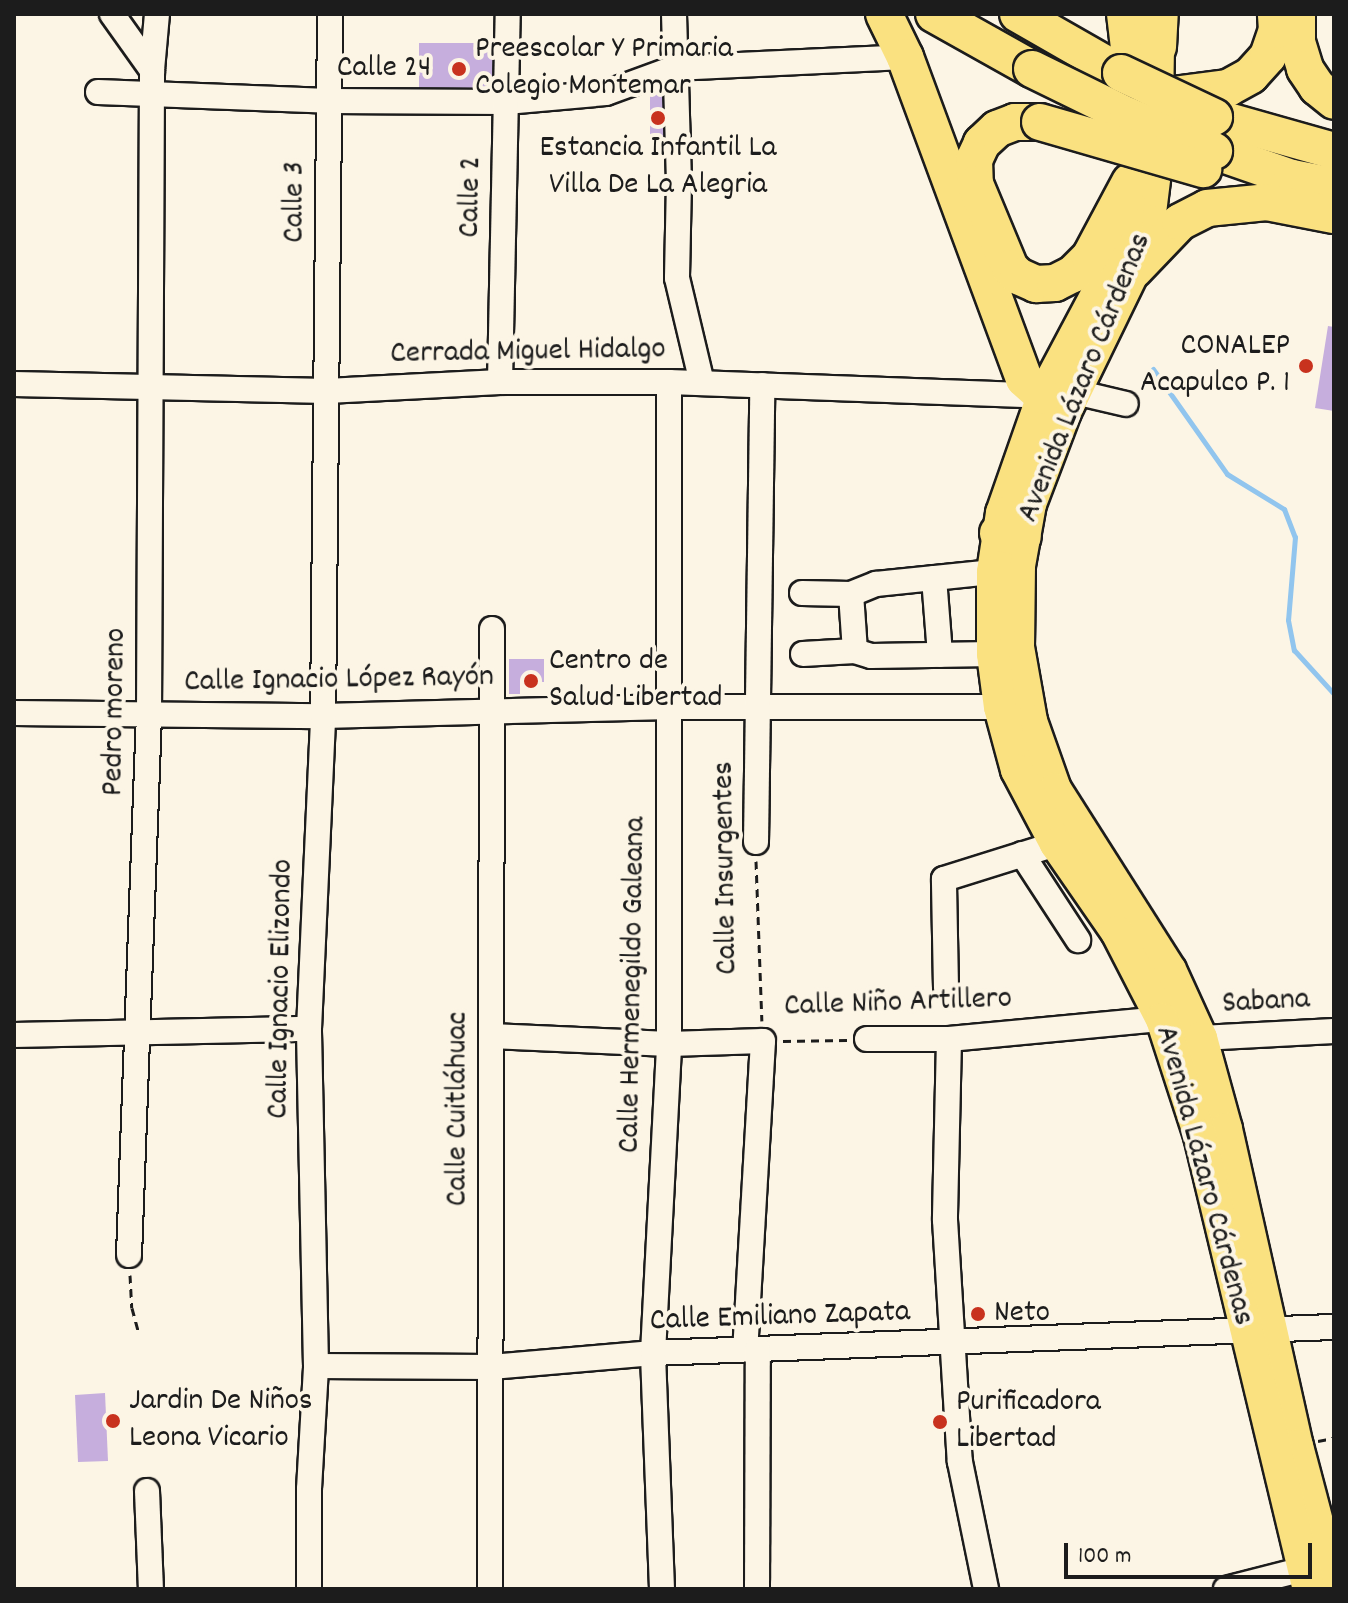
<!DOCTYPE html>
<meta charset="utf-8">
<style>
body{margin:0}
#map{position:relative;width:1348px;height:1603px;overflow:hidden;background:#fcf5e5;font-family:Dekko,sans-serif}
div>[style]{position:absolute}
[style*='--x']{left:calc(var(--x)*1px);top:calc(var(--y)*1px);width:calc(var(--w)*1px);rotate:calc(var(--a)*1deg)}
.stream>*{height:5px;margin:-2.5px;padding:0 2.5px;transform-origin:2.5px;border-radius:2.5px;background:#91c5ee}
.building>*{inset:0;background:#c6aedd}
.path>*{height:3px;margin-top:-1.5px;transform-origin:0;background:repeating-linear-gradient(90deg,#1c1c1c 0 8px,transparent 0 14px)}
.roads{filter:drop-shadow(2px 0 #1c1c1c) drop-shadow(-2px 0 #1c1c1c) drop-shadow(0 2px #1c1c1c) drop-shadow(0 -2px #1c1c1c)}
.minor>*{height:24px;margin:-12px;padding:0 12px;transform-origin:12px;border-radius:12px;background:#fcf5e5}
.major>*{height:32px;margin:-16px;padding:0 16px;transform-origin:16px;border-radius:16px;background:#fae180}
.highway>*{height:36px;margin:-18px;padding:0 18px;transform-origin:18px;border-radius:18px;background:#fae180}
.bridges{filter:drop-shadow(2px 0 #1c1c1c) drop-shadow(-2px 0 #1c1c1c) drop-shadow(0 2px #1c1c1c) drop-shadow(0 -2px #1c1c1c)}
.highway-bridge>*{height:36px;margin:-18px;padding:0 18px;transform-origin:18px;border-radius:18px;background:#fae180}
.dots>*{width:22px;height:22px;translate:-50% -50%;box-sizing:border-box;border:4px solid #fcf5e5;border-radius:50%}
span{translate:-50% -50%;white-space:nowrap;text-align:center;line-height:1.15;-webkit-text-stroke:8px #fcf5e5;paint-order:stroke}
.poi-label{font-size:32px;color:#1c1c1c}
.left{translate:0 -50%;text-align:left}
.right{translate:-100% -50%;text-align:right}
.street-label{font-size:32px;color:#1c1c1c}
.frame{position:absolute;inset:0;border:16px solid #1c1c1c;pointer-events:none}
.scale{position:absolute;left:1064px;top:1543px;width:248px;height:36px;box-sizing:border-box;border:4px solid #1c1c1c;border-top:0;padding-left:10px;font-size:24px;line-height:28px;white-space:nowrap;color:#1c1c1c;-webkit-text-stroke:6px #fcf5e5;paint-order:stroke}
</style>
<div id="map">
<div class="stream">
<i style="--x:1153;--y:369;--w:128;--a:54.8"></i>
<i style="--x:1227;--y:474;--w:67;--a:31.6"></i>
<i style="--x:1284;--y:509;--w:30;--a:69"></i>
<i style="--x:1295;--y:537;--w:83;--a:94.8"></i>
<i style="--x:1288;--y:620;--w:31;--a:79"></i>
<i style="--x:1294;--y:650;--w:59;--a:47.7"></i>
</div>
<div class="building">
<i style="clip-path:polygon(419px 43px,499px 43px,499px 95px,419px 94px)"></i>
<i style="clip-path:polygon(665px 92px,665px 140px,650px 140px,650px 96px)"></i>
<i style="clip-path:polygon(1328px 326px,1334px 327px,1334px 411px,1315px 408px)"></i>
<i style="clip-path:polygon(509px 659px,544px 659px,544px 682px,520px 681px,520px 694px,509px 694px)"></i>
<i style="clip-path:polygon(105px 1393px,108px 1461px,78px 1462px,75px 1395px)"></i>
</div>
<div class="path">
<i style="--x:756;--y:861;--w:160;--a:87.9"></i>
<i style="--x:783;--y:1041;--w:64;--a:-0.9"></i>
<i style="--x:130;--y:1275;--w:33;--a:87"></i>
<i style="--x:132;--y:1308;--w:23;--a:75"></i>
<i style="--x:1318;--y:1441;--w:16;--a:-11"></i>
</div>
<div class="roads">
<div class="minor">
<i style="--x:112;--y:14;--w:69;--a:54.5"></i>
<i style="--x:674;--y:14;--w:167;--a:88.3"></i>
<i style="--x:679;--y:181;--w:97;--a:91.2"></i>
<i style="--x:677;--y:278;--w:108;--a:76.6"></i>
<i style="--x:98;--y:92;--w:231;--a:2.2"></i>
<i style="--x:329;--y:101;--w:177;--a:0.3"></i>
<i style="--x:506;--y:102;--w:100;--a:-5.1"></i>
<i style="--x:606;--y:93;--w:72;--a:-20.2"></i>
<i style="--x:674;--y:68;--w:231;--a:-2.7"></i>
<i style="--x:500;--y:382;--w:368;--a:-88.8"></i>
<i style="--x:14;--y:384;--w:313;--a:1.3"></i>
<i style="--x:327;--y:391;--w:173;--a:-3"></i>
<i style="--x:500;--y:382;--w:169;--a:0"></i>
<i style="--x:669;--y:382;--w:374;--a:2.1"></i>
<i style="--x:1075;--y:392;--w:52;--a:13.2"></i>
<i style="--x:934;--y:578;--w:77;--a:85.5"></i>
<i style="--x:802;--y:593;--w:49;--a:1.2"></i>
<i style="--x:803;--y:654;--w:52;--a:-3.3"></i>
<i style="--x:993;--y:654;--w:122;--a:179.1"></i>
<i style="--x:871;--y:656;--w:17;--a:-163"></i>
<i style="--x:855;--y:651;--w:57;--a:-94"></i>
<i style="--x:851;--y:594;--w:27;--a:-22"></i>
<i style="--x:876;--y:584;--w:118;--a:-5.9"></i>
<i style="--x:14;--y:713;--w:309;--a:0.6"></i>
<i style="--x:323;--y:716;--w:347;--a:-1.5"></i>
<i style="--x:670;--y:707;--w:330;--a:0"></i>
<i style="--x:756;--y:842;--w:457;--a:-89.2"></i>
<i style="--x:1022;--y:854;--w:103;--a:56.9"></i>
<i style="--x:946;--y:988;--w:109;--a:-91.1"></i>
<i style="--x:944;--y:879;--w:117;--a:-17.4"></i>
<i style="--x:14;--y:1035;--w:295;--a:-1.2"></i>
<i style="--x:491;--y:1036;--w:178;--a:2.6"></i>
<i style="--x:669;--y:1044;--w:94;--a:-1.8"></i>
<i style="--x:763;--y:1041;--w:309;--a:93.3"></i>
<i style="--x:1201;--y:1038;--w:133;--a:-3"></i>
<i style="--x:867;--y:1039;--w:82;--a:0"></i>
<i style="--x:949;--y:1039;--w:214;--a:-5.4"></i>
<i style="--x:949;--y:1039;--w:181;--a:91.3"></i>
<i style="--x:945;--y:1220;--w:242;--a:86.5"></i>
<i style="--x:960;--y:1462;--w:130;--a:78.4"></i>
<i style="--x:129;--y:1255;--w:540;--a:-87.88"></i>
<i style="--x:149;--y:715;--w:645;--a:-89.73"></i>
<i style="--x:152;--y:70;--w:56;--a:-84.9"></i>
<i style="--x:316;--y:1366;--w:175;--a:0.3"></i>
<i style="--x:491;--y:1367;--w:163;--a:-4.9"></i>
<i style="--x:653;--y:1353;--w:681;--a:-2.19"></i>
<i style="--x:147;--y:1491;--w:98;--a:87.7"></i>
<i style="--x:309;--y:1589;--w:100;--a:-90"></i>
<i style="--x:309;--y:1489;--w:123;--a:-86.7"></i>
<i style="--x:316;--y:1366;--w:337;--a:-91.2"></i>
<i style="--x:309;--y:1029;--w:313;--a:-87.4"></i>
<i style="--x:323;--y:716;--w:702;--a:-89.43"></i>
<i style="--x:490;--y:1589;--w:960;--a:-89.88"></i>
<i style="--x:662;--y:1589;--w:236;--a:-92.2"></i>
<i style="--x:653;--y:1353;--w:309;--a:-87"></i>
<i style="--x:669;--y:1044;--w:662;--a:-90"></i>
<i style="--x:757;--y:1589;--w:240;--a:-89.8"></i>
<i style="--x:1226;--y:1589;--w:81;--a:-14.4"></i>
</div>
<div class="major">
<i style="--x:1123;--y:14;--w:86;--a:83.3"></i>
<i style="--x:1150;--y:22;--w:26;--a:72"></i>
<i style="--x:1158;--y:47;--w:117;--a:91"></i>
<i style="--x:1156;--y:164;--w:57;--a:97"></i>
<i style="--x:1149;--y:221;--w:51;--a:107"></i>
<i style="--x:1134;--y:270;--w:158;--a:115.9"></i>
<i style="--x:1065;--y:412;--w:98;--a:110.8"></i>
<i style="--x:1030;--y:504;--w:63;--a:100.1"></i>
<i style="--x:1019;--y:566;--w:81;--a:90.7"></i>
<i style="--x:1018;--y:647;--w:75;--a:80"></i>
<i style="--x:1031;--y:721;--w:72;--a:70.6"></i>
<i style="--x:1055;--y:789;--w:214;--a:57.6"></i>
<i style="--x:1170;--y:970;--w:75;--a:65.5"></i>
<i style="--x:1201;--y:1038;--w:94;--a:74.6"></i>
<i style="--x:1226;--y:1129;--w:325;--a:77.4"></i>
<i style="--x:1297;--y:1446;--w:145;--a:75.2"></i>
<i style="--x:1129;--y:193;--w:29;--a:94"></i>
<i style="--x:1127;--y:222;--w:46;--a:108.8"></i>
<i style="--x:1112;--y:266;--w:147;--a:118"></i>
<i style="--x:1043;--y:396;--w:124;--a:109.3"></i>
<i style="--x:1002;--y:513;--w:60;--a:98.7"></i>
<i style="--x:993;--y:572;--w:82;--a:90"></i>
<i style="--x:993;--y:654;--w:53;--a:82.5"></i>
<i style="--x:1000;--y:707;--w:65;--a:74.9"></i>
<i style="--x:1017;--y:770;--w:84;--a:62.2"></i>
<i style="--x:1056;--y:844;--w:107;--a:55.3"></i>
<i style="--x:1117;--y:932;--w:98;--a:62.7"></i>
<i style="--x:1162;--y:1019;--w:123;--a:72"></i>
<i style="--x:1200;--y:1136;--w:466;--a:76.5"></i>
</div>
<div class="highway">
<i style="--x:884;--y:14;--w:48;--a:64"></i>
<i style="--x:905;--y:57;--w:343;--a:69.7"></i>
<i style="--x:1024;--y:379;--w:25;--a:42"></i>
<i style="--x:934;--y:14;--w:112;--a:29.3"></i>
<i style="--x:1018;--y:14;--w:119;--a:29.8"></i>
<i style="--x:1297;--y:14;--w:28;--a:90"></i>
<i style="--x:1297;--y:42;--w:28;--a:73"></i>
<i style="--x:1305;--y:69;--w:22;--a:56"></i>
<i style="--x:1317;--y:87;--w:22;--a:39"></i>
<i style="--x:1158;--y:47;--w:33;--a:-87"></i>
<i style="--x:1165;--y:96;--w:64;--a:-7.2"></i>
<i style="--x:1228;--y:88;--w:26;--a:-29"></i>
<i style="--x:1251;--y:75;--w:25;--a:-48"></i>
<i style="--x:1268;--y:56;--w:28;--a:-71"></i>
<i style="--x:1277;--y:30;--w:16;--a:-94"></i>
<i style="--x:1214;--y:117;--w:125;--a:15.8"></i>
<i style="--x:1040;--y:122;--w:25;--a:180"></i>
<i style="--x:1015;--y:122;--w:19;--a:159"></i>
<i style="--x:997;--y:129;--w:21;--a:137"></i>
<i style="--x:982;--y:143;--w:19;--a:115"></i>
<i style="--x:974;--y:160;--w:24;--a:88"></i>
<i style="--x:975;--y:184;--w:91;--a:67.4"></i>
<i style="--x:1010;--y:268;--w:11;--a:45"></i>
<i style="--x:1018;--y:276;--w:20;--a:24"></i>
<i style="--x:1036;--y:284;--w:19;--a:-3"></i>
<i style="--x:1055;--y:283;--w:20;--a:-27"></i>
<i style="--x:1073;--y:274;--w:24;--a:-45"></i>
<i style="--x:1090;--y:257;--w:85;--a:-61.9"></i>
<i style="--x:1214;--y:151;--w:83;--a:19.1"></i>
<i style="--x:1292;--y:178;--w:43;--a:10.8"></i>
<i style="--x:1134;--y:270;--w:66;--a:-46.2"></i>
<i style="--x:1180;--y:222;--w:30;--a:-27"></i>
<i style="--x:1207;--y:208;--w:60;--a:-5.7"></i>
<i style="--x:1267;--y:202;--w:68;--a:11"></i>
<i style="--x:998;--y:533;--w:25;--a:9"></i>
</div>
</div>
<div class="bridges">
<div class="highway-bridge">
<i style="--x:1032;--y:69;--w:107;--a:26.1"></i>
<i style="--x:1128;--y:116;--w:93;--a:22.1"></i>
<i style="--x:1121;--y:73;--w:103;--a:25.3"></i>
<i style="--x:1040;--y:122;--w:170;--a:16.1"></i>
</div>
</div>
<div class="dots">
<i style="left:459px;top:69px;background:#c8321e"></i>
<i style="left:658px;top:118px;background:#c8321e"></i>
<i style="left:1306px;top:366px;background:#c8321e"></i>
<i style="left:531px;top:681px;background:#c8321e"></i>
<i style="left:978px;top:1314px;background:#c8321e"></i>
<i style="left:113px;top:1421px;background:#c8321e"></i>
<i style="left:940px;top:1422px;background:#c8321e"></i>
</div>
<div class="poi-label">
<span class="left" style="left:475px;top:69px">Preescolar Y Primaria<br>Colegio Montemar</span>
<span style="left:658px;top:168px">Estancia Infantil La<br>Villa De La Alegria</span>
<span class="right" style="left:1290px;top:366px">CONALEP<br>Acapulco P. 1</span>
<span class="left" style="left:549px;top:681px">Centro de<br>Salud Libertad</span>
<span class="left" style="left:994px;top:1314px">Neto</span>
<span class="left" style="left:129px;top:1421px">Jardin De Niños<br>Leona Vicario</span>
<span class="left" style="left:956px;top:1422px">Purificadora<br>Libertad</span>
</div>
<div class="street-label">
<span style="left:384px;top:69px">Calle 24</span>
<span style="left:472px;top:197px;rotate:-89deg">Calle 2</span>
<span style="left:296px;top:202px;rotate:-90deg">Calle 3</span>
<span style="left:528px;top:353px;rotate:-1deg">Cerrada Miguel Hidalgo</span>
<span style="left:1086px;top:378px;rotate:-68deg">Avenida Lázaro Cárdenas</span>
<span style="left:339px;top:681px;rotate:-1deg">Calle Ignacio López Rayón</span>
<span style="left:116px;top:712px;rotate:-89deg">Pedro moreno</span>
<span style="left:727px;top:868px;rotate:-91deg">Calle Insurgentes</span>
<span style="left:634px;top:985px;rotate:-89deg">Calle Hermenegildo Galeana</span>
<span style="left:282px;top:989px;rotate:-89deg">Calle Ignacio Elizondo</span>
<span style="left:1266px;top:1003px;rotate:-3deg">Sabana</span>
<span style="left:898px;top:1004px;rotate:-2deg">Calle Niño Artillero</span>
<span style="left:459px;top:1109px;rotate:-90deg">Calle Cuitláhuac</span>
<span style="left:1203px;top:1176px;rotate:75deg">Avenida Lázaro Cárdenas</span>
<span style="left:780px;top:1318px;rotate:-2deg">Calle Emiliano Zapata</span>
</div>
<div class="frame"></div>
<div class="scale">100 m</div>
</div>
